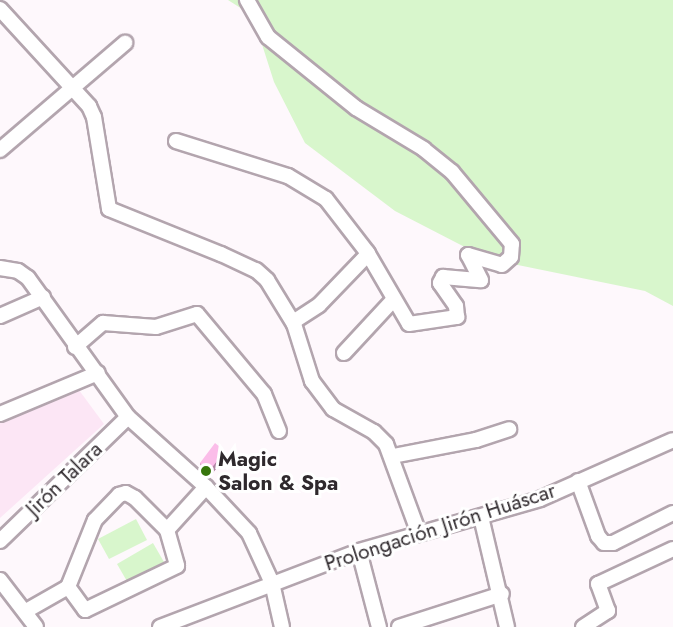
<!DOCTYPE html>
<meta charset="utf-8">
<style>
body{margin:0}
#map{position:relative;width:673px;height:627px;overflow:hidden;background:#fef8fc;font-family:Jost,sans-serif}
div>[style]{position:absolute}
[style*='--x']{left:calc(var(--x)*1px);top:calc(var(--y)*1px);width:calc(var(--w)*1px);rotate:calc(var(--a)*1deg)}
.built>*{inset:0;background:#fce6f5}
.green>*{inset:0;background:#d8f6cc}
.roads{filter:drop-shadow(2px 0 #b3a5ae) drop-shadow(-2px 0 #b3a5ae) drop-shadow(0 2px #b3a5ae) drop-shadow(0 -2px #b3a5ae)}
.minor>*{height:14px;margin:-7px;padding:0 7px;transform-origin:7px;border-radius:7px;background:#fff}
.wall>*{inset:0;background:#d8a3c8}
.shaded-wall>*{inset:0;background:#b084a3}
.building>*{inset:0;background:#fbbde9}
.dots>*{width:16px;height:16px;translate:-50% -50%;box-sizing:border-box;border:3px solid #fff;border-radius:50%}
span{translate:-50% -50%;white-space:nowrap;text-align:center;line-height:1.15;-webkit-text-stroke:6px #fff;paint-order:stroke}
.poi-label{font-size:21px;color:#2f292d;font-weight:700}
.left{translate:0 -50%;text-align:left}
.street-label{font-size:21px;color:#2f292d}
</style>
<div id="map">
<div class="built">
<i style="clip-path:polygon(76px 386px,104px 424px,0 518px,0 421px)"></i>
</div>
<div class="green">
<i style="clip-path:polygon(228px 0,673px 0,673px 306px,645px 291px,488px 259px,395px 211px,305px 143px,274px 82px,253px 16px)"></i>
<i style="clip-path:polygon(136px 519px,147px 540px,109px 559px,98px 539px)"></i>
<i style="clip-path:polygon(153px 543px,164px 562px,128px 583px,117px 564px)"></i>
</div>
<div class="roads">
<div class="minor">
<i style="--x:0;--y:9;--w:132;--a:47.5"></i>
<i style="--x:89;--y:106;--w:12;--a:66"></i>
<i style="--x:94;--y:117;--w:93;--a:80.7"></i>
<i style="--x:109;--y:209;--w:121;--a:21.9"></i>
<i style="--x:221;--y:254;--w:38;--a:25"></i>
<i style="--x:256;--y:270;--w:15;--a:42"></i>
<i style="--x:267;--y:280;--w:52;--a:58.5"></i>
<i style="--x:294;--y:324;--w:60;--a:72.5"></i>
<i style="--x:312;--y:381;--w:35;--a:53"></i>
<i style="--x:333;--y:409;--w:47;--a:29.3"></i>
<i style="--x:374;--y:432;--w:17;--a:45"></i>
<i style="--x:386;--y:444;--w:93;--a:69.8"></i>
<i style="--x:176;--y:141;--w:117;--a:17.4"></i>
<i style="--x:288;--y:176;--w:44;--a:31.2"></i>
<i style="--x:326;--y:199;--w:67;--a:52.3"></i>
<i style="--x:367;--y:252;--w:83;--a:59.7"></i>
<i style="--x:409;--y:324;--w:49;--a:-8.3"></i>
<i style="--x:457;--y:317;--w:11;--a:-95"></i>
<i style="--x:456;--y:306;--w:28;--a:-125"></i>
<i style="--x:440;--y:283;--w:7;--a:-63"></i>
<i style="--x:443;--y:277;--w:38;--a:5"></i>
<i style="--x:481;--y:280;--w:28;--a:-117"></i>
<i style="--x:468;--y:255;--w:35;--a:16"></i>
<i style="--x:502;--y:265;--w:12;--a:-42"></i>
<i style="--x:511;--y:257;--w:13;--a:-86"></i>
<i style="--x:512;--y:244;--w:94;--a:-129.8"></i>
<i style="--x:452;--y:172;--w:36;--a:-141"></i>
<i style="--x:424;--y:149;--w:79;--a:-148.9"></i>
<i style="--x:356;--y:108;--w:113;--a:-141.1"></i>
<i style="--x:268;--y:37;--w:43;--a:-119.6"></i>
<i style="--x:0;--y:150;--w:165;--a:-40.6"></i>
<i style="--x:0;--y:268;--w:18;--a:9"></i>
<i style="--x:18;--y:271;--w:12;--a:35"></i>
<i style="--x:28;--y:278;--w:171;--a:54.3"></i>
<i style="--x:128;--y:417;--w:105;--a:41.9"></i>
<i style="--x:206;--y:487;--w:63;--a:46.9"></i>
<i style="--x:249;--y:533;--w:55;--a:65.3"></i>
<i style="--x:272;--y:583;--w:45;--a:77.2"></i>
<i style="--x:0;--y:316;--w:47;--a:-23.8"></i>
<i style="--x:293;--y:322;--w:31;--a:-33"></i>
<i style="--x:319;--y:305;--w:71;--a:-46.1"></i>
<i style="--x:75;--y:347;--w:37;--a:-41"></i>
<i style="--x:103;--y:323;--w:53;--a:4.3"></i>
<i style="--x:156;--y:327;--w:43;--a:-17.6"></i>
<i style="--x:197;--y:314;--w:104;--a:50.1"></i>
<i style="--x:264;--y:394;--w:40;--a:68"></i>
<i style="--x:344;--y:353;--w:72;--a:-47.2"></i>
<i style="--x:0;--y:414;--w:106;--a:-22.7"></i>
<i style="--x:393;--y:456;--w:85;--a:-10.9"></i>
<i style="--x:476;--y:440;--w:35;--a:-18"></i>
<i style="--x:578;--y:481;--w:59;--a:70"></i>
<i style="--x:598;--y:536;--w:9;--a:49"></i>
<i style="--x:604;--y:543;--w:9;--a:0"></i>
<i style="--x:613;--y:543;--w:67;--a:-26.6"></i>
<i style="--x:481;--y:517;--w:113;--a:76.7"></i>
<i style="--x:167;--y:530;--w:58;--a:-47.8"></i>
<i style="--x:0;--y:541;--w:178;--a:-44.1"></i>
<i style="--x:359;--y:551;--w:79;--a:75.3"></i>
<i style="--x:0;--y:580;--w:59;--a:52.5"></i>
<i style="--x:26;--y:611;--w:48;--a:-29.7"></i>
<i style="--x:68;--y:587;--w:72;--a:-68.1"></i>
<i style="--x:95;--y:520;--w:35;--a:-46"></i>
<i style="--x:119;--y:495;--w:7;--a:-16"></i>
<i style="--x:126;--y:493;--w:10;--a:29"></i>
<i style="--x:135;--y:498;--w:45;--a:45"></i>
<i style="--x:167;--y:530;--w:37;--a:74"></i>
<i style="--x:177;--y:566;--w:102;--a:154.4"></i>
<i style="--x:85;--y:610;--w:29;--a:-126"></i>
<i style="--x:160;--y:627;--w:213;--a:-20.9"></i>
<i style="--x:359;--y:551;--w:188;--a:-16"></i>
<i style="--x:540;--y:499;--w:145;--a:-23.9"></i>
<i style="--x:399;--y:627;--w:108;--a:-17.8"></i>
<i style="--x:583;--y:627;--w:30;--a:-33"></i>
<i style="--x:608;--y:611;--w:29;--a:-110"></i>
<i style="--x:598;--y:584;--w:83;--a:-25"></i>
</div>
</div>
<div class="wall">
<i style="clip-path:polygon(225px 457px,209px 478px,200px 469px,200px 463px)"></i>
</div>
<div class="shaded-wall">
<i style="clip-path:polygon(225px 451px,225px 457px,209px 478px,209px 471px)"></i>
</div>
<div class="building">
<i style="clip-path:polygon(215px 443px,225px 451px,209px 471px,200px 463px)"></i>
</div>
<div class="dots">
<i style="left:206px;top:471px;background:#37750c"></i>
</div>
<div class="poi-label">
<span class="left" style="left:218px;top:471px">Magic<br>Salon &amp; Spa</span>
</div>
<div class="street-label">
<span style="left:64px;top:479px;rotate:-44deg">Jirón Talara</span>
<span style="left:440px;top:527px;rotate:-18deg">Prolongación Jirón Huáscar</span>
</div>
</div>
